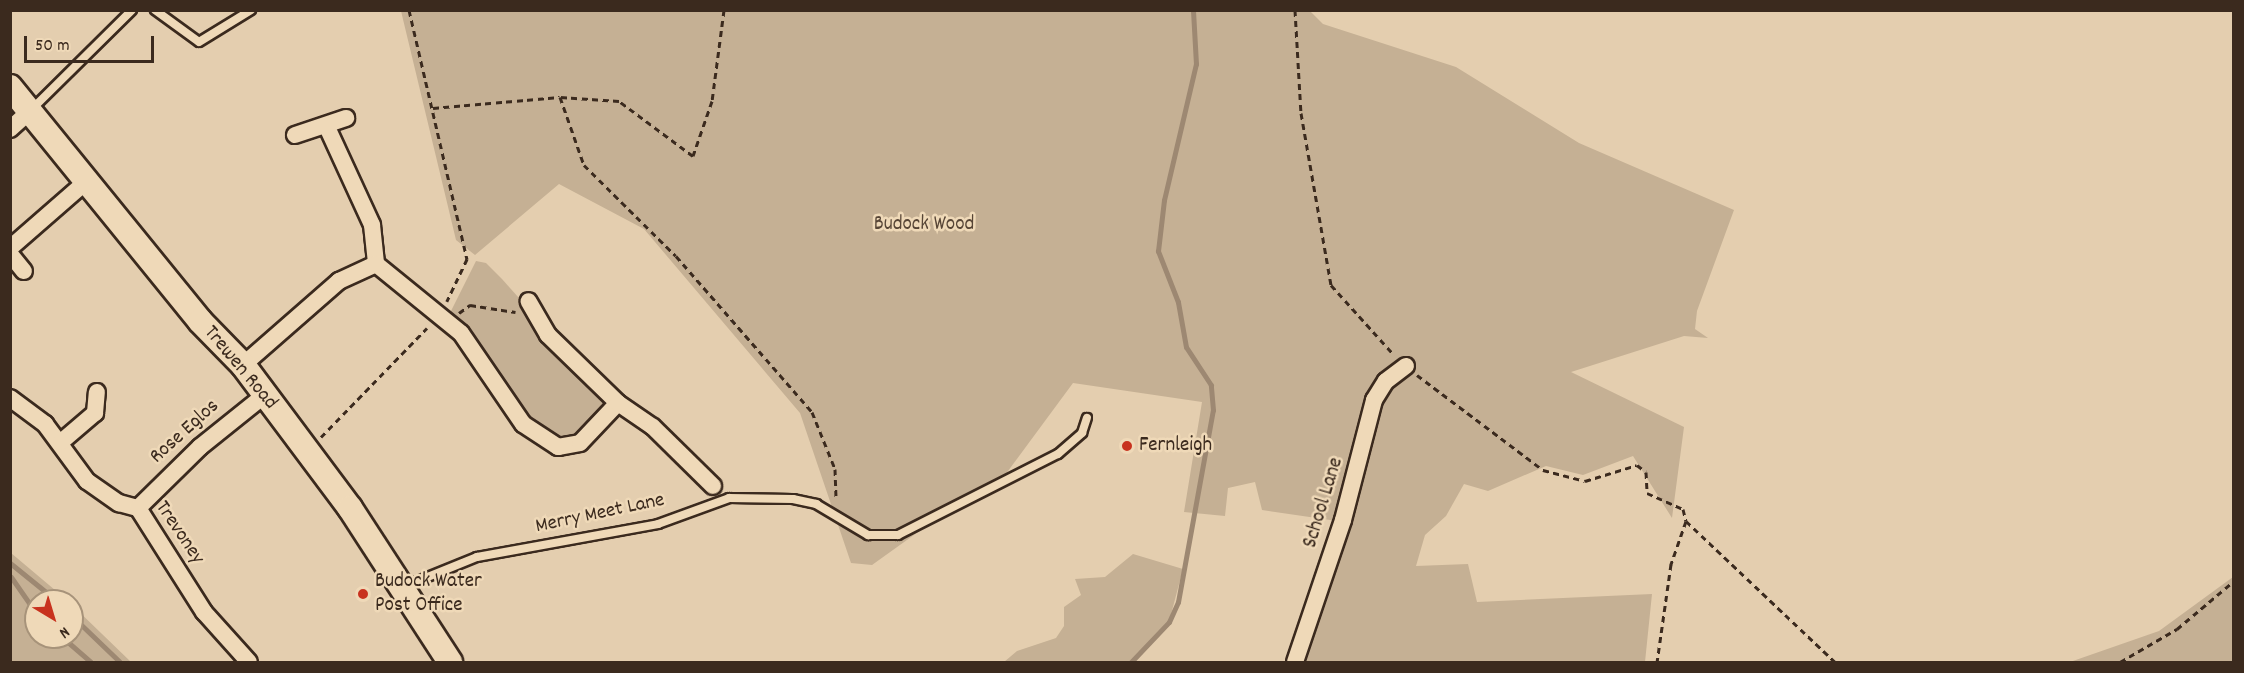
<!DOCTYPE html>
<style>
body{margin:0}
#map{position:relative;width:2244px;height:673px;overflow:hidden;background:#e4ceaf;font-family:Dekko,sans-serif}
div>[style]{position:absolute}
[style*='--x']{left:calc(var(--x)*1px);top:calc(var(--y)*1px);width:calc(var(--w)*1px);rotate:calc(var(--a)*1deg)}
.green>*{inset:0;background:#c5b094}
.stream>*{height:5px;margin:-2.5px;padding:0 2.5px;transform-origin:2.5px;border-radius:2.5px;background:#9d8872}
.path>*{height:3px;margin-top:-1.5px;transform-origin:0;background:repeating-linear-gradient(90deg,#3b2a1e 0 6px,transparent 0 10.5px)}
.roads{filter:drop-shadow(2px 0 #3b2a1e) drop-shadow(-2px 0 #3b2a1e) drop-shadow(0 2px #3b2a1e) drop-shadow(0 -2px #3b2a1e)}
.lane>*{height:8px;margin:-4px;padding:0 4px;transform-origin:4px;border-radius:4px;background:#efd9b8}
.street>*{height:16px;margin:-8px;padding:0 8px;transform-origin:8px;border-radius:8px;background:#efd9b8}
.secondary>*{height:24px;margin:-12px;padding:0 12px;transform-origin:12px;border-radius:12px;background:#efd9b8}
.dots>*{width:16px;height:16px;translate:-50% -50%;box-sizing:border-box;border:3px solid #efd9b8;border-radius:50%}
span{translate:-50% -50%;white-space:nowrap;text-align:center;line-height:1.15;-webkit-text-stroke:5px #efd9b8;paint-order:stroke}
.park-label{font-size:21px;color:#574536}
.street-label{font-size:21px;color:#3b2a1e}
.poi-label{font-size:21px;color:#3b2a1e}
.left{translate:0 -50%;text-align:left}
.frame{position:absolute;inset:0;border:12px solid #3b2a1e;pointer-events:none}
.north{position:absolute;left:24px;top:589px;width:60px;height:60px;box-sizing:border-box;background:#efd9b8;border:2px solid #a7937a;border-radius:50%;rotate:142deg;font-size:16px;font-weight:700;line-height:24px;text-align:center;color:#3b2a1e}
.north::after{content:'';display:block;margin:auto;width:21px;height:27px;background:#c8321e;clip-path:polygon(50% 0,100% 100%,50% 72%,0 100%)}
.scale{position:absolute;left:24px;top:36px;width:130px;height:27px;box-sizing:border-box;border:3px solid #3b2a1e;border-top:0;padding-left:8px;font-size:18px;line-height:21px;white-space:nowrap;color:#3b2a1e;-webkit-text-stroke:4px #efd9b8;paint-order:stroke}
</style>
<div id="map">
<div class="green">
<i style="clip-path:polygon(401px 11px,1310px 11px,1323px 24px,1456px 67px,1579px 143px,1734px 210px,1697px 311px,1695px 329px,1708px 338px,1684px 336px,1571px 372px,1684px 427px,1672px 518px,1633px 456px,1583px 475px,1546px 466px,1488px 491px,1464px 484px,1446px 516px,1425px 535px,1416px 566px,1468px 564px,1477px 602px,1652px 594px,1645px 662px,1301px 662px,1337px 521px,1262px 510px,1255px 482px,1228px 488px,1225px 516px,1184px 512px,1202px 402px,1073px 383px,994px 490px,946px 512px,872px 565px,851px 563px,800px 413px,644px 229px,559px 184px,475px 255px,456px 240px)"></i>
<i style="clip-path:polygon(476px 261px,486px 263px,502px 279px,611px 401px,578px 440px,558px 444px,540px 434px,448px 317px)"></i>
<i style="clip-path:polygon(11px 553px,68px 601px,36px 601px,36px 637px,72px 637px,72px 605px,131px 662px,11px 662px)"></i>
<i style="clip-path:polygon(1133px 554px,1183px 569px,1169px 622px,1131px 662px,1004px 662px,1017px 651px,1056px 638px,1064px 626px,1064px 607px,1081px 595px,1075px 579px,1105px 577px)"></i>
<i style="clip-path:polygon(2233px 577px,2233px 662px,2070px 662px,2159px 631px)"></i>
</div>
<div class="stream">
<i style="--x:10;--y:563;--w:60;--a:39"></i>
<i style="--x:11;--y:577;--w:44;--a:55.2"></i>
<i style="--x:72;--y:616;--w:66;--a:43.8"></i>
<i style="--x:62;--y:637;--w:38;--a:41"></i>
<i style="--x:1131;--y:662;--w:55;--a:-46.5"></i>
<i style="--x:1169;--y:622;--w:22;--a:-66"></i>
<i style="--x:1178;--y:602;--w:195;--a:-79.7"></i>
<i style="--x:1213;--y:410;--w:25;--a:-95"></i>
<i style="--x:1211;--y:385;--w:45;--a:-123.3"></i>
<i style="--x:1186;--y:347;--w:46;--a:-100.1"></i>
<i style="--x:1178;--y:302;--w:55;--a:-111.4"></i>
<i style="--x:1158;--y:251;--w:51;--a:-83.3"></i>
<i style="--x:1164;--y:200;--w:140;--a:-76.8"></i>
<i style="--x:1196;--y:64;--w:54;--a:-93.2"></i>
</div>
<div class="path">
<i style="--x:409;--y:10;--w:256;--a:76.9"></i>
<i style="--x:467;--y:259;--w:47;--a:115.5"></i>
<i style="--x:724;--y:10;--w:92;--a:97.5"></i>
<i style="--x:712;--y:101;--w:58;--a:109.1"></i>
<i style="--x:693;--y:156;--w:92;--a:-143.4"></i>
<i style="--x:619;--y:101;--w:59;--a:-176.1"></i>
<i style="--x:560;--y:97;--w:72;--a:70.6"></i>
<i style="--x:584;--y:165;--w:129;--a:44.7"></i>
<i style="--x:676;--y:256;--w:207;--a:48.9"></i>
<i style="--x:812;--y:412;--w:61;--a:68"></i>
<i style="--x:835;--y:469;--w:31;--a:88"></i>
<i style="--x:1295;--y:10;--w:103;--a:86.7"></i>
<i style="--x:1301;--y:113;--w:175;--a:80.1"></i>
<i style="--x:1331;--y:285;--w:94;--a:48"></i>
<i style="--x:433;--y:108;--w:127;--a:-5"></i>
<i style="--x:459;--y:313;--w:14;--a:-36"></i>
<i style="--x:470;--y:305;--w:46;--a:8.8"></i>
<i style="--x:1417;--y:375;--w:158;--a:37"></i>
<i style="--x:1543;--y:470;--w:43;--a:14.7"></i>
<i style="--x:1585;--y:481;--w:54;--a:-17.1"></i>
<i style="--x:1637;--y:465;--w:11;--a:38"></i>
<i style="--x:1646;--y:472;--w:21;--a:87"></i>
<i style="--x:1647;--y:493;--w:39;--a:24"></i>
<i style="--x:1683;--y:509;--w:12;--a:76"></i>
<i style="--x:1686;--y:521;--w:46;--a:109.2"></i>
<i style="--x:1671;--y:564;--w:99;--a:98.1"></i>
<i style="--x:321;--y:437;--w:152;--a:-45.8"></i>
<i style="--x:1686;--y:521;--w:205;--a:43.4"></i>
<i style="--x:2120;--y:662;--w:66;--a:-30.1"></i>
<i style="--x:2177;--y:629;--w:75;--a:-40.1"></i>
</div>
<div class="roads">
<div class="lane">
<i style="--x:155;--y:10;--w:54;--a:36"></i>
<i style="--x:199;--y:42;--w:61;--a:-31.6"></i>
<i style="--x:31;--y:110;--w:142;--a:-44.7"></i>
<i style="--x:403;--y:587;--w:80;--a:-22.1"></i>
<i style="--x:477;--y:557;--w:184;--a:-10.3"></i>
<i style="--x:658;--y:524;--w:76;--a:-20.1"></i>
<i style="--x:729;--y:498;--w:64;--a:0.9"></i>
<i style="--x:793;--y:499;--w:24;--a:12"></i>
<i style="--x:816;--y:504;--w:61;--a:30.8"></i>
<i style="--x:868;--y:535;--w:30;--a:0"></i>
<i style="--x:898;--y:535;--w:179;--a:-26.9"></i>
<i style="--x:1058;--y:454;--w:32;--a:-41"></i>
<i style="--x:1082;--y:433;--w:16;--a:-72"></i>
</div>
<div class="street">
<i style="--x:327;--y:127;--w:108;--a:65.3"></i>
<i style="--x:372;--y:225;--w:39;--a:84"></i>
<i style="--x:10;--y:129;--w:28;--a:-42"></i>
<i style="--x:295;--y:135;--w:54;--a:-18.4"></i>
<i style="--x:10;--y:248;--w:105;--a:-41.1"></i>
<i style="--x:10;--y:254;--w:22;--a:51"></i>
<i style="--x:243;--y:365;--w:128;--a:-41.2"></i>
<i style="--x:339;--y:281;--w:41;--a:-24.7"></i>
<i style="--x:376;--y:264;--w:109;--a:39.1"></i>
<i style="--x:461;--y:333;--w:110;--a:55.7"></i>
<i style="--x:523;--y:424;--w:42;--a:33.3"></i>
<i style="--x:558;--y:447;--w:22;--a:-10"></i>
<i style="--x:580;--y:443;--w:55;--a:-46.5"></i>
<i style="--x:618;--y:403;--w:98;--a:-135.8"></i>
<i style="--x:548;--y:335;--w:39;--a:-120"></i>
<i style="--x:10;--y:398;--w:44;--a:36.6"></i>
<i style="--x:45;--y:424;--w:71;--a:53.6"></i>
<i style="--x:87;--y:481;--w:39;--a:35"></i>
<i style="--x:119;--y:503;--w:20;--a:15"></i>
<i style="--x:138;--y:508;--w:123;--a:57.6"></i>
<i style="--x:204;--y:612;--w:67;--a:48"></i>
<i style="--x:618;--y:403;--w:42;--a:34.4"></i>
<i style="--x:653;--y:427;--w:84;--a:44.5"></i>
<i style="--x:61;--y:442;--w:45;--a:-40.5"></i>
<i style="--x:95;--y:413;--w:21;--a:-85"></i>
<i style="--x:138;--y:508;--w:87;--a:-44.5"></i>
<i style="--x:200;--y:447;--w:83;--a:-38.7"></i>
<i style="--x:1295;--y:662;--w:150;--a:-71.3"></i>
<i style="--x:1343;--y:520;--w:124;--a:-75.5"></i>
<i style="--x:1374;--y:400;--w:22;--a:-58"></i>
<i style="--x:1386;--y:381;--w:25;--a:-37"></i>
</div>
<div class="secondary">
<i style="--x:10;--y:87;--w:301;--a:50.9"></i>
<i style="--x:200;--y:321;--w:62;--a:45.7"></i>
<i style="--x:243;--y:365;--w:179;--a:53.2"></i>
<i style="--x:350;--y:508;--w:184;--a:57"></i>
</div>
</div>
<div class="dots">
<i style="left:1127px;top:446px;background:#c8321e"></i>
<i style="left:363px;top:594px;background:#c8321e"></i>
</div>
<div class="park-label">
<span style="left:924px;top:225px">Budock Wood</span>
</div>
<div class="street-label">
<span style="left:240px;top:368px;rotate:50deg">Trewen Road</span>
<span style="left:185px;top:432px;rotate:-42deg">Rose Eglos</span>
<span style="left:1324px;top:503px;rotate:-73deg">School Lane</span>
<span style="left:600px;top:514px;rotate:-12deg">Merry Meet Lane</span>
<span style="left:179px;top:533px;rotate:56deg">Trevoney</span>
</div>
<div class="poi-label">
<span class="left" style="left:1139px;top:446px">Fernleigh</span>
<span class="left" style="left:375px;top:594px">Budock Water<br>Post Office</span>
</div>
<div class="frame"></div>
<div class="north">N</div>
<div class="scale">50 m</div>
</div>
